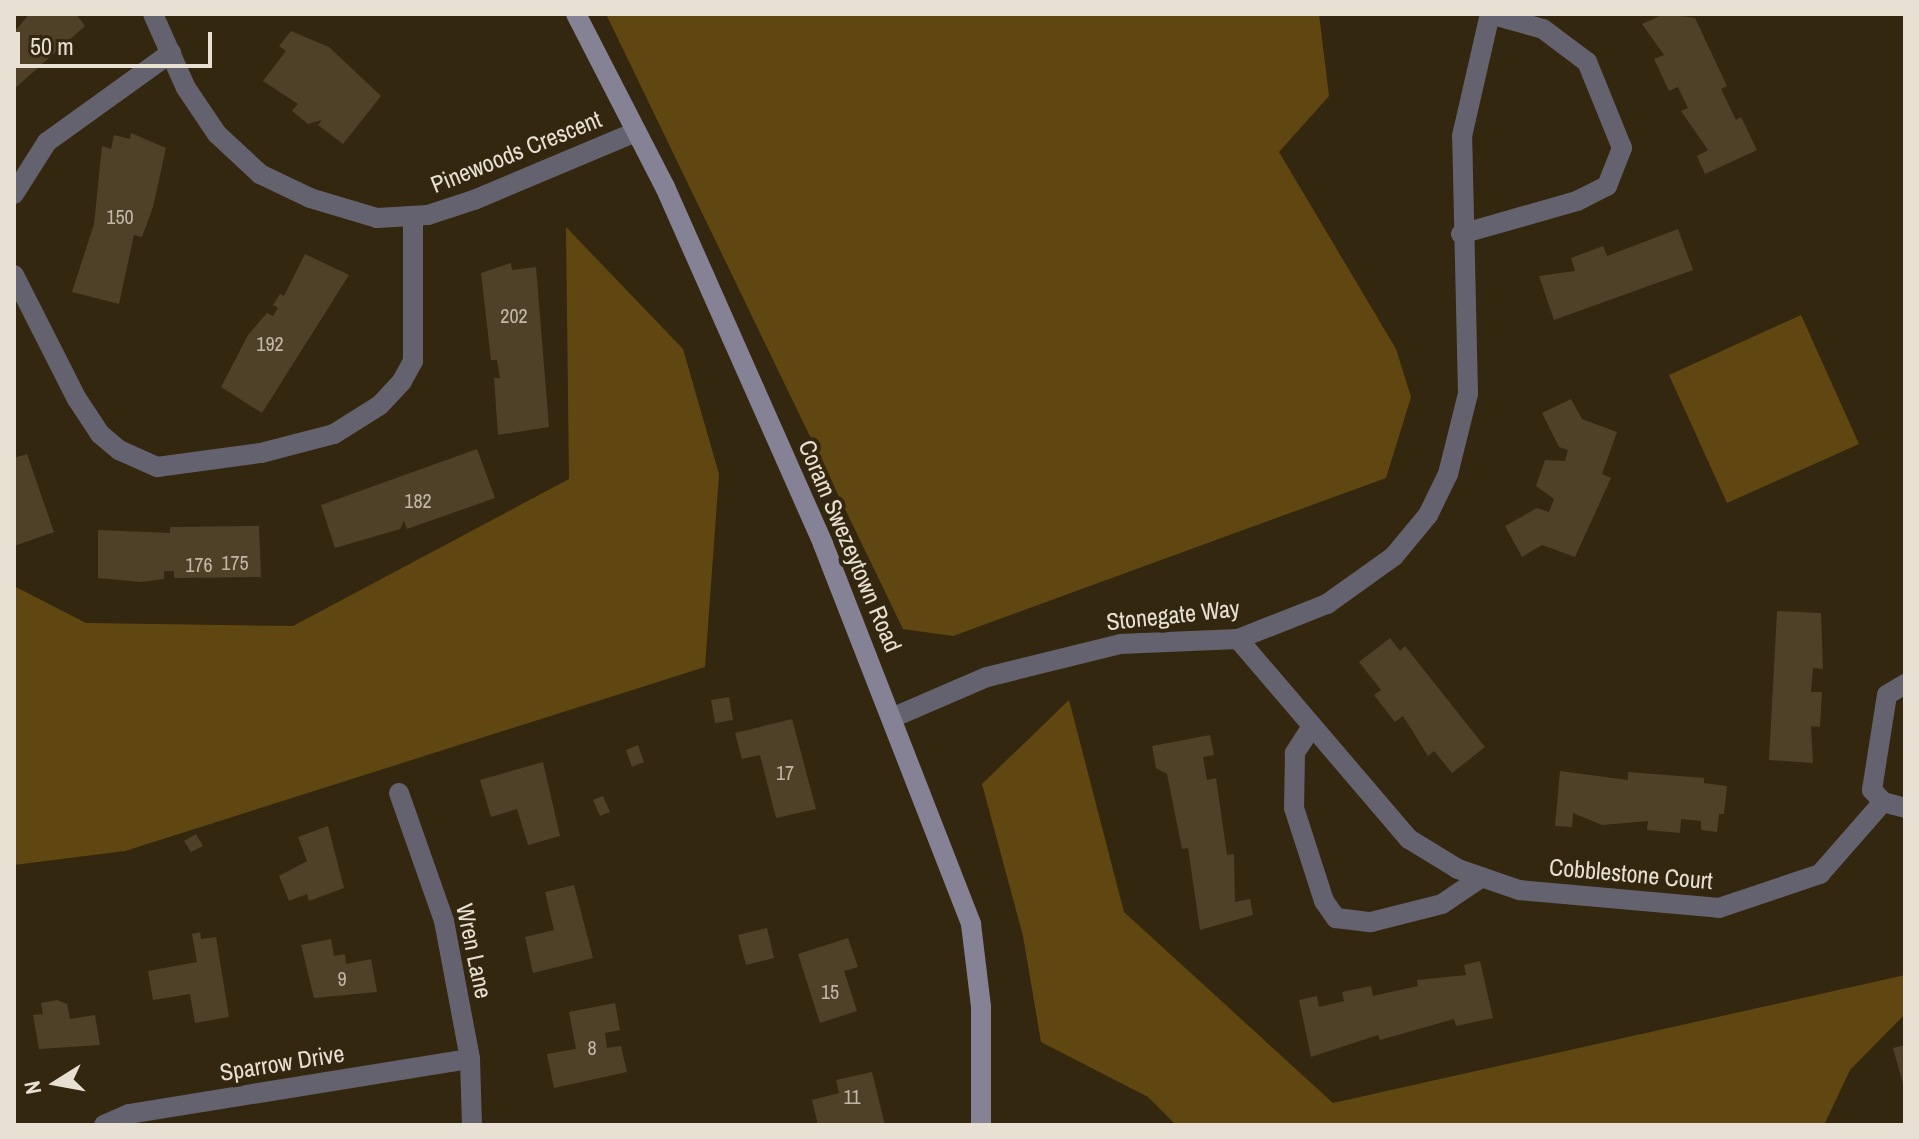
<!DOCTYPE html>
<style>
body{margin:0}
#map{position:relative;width:1919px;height:1139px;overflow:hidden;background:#34270f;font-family:"Archivo Narrow",sans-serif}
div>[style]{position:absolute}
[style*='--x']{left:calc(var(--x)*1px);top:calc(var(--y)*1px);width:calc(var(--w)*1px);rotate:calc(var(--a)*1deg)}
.green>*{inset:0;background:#604711}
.building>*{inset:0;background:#4f4128}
.street>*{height:20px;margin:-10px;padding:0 10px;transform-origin:10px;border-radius:10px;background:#65626f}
.secondary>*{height:20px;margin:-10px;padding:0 10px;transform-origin:10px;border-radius:10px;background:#868296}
span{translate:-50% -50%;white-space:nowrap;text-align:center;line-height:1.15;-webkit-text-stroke:8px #34270f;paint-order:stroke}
.number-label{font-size:20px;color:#c2b8a8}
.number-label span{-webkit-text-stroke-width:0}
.street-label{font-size:24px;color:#e8e0d2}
.frame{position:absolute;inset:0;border:16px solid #e8e0d2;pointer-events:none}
.north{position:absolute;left:16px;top:1043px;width:80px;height:80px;-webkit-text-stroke:6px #34270f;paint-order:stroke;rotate:259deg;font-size:22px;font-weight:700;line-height:32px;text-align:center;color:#e8e0d2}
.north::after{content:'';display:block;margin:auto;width:28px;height:36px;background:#e8e0d2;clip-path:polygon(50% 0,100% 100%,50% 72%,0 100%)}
.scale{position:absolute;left:16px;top:32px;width:196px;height:36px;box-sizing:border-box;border:4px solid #e8e0d2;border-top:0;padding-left:10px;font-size:24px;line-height:28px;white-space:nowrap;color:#e8e0d2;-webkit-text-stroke:6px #34270f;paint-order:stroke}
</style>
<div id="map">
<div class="green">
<i style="clip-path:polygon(606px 14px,1319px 14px,1329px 96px,1279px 152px,1396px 349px,1411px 397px,1386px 478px,953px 636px,903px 629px)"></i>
<i style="clip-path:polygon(566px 227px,683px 349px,719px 474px,705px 667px,125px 851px,14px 865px,14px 586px,86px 623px,293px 626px,569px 479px)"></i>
<i style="clip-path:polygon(1801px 315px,1859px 444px,1727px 503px,1669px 375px)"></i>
<i style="clip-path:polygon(1069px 700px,1124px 912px,1333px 1103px,1905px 975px,1905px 1014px,1850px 1070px,1824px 1125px,1176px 1125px,1148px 1097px,1041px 1042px,1023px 936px,982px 784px)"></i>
</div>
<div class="building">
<i style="clip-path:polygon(29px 14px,76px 14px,85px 26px,14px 89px,14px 25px,17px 29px)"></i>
<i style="clip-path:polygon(1664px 14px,1695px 18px,1727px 86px,1721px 89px,1736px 120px,1741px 117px,1757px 150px,1705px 174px,1697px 156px,1708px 150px,1681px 111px,1688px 108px,1678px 87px,1669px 91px,1654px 59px,1664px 55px,1642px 24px)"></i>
<i style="clip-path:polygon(291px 31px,329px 47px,381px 96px,343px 144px,318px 125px,322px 120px,308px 124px,292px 111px,298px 104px,263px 81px,286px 51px,279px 46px)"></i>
<i style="clip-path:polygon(131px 133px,166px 148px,153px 207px,142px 237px,134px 235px,119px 304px,72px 292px,94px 224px,102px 146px,111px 149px,114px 135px,130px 139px)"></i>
<i style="clip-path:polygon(1678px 229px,1693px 270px,1554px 320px,1539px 276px,1575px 271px,1571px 258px,1603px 246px,1607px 256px)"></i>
<i style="clip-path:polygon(305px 254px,349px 275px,262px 413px,221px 387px,248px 335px,267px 313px,273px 316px,278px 308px,273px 305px,280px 294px,284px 296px)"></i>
<i style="clip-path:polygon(511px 263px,512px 270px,536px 267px,549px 427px,498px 435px,494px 378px,500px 378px,497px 360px,491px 360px,481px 273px)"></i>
<i style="clip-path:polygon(1571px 399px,1582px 419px,1617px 432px,1602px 474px,1611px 478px,1575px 557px,1542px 545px,1522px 557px,1505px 526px,1537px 508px,1549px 512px,1554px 499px,1536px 486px,1545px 460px,1565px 461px,1568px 450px,1559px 447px,1542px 413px)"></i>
<i style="clip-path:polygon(477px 449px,495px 498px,407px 529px,404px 521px,400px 529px,335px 548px,321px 505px)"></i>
<i style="clip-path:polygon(27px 454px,54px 532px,14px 546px,14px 458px)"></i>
<i style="clip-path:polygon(259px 526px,261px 577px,174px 578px,174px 571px,164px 571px,164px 579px,141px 582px,98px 578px,98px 530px,170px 533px,170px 527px)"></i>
<i style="clip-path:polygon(1777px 611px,1821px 613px,1823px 669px,1813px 668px,1811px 692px,1822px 692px,1820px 727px,1811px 726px,1813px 763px,1769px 760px)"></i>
<i style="clip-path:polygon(1390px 638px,1400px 651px,1405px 646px,1485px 747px,1452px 773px,1434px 751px,1428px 756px,1403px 716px,1395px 722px,1374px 695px,1381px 690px,1359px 662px)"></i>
<i style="clip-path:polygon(729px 697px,733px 720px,715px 723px,711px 700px)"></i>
<i style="clip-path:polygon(792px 719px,816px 809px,776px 818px,760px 755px,742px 759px,735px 733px)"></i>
<i style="clip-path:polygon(1210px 735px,1214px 755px,1203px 757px,1207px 780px,1216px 778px,1227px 855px,1234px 854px,1235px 902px,1250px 899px,1253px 915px,1200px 930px,1188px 848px,1182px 849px,1167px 774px,1156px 768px,1152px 746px)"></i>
<i style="clip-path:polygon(638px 745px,644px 762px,632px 767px,626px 750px)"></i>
<i style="clip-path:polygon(543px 762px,560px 836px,528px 845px,517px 809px,491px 817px,480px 780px)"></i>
<i style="clip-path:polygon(1560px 771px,1628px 780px,1628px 772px,1704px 778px,1704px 783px,1727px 786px,1724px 814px,1719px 814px,1717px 832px,1701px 830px,1701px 821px,1681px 819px,1680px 833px,1647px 830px,1648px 821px,1602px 825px,1573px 813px,1572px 827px,1555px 826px)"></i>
<i style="clip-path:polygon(603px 796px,610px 812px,600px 816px,593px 800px)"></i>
<i style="clip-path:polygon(328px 826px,344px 888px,309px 901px,307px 894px,289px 901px,279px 876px,307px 861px,298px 837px)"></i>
<i style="clip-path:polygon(196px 834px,203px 846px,191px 852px,184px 841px)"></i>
<i style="clip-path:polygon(574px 885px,593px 958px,533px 973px,525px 937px,554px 930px,545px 892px)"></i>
<i style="clip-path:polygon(767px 928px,774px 958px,746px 965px,738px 935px)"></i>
<i style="clip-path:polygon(200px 932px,201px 939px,216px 937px,229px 1017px,195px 1023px,190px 994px,153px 1000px,148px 971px,197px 962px,192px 934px)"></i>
<i style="clip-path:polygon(848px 938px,858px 967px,844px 971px,857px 1011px,820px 1023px,798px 954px)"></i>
<i style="clip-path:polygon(331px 939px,334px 956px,345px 954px,346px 964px,371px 959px,377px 992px,314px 998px,301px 945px)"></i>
<i style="clip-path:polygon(1480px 961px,1493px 1018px,1456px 1026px,1454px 1019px,1380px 1040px,1378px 1035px,1311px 1057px,1299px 1000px,1317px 996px,1319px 1007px,1344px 1001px,1342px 992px,1371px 986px,1373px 996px,1418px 986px,1417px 980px,1466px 975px,1464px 965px)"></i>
<i style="clip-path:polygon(57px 1000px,67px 1004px,70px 1019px,95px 1015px,100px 1045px,39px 1049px,33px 1015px,43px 1014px,41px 1003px)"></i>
<i style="clip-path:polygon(615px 1003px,620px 1030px,605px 1033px,607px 1048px,621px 1046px,627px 1072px,554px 1088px,547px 1054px,576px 1049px,569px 1012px)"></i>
<i style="clip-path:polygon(1905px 1045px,1905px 1086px,1904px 1087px,1893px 1048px)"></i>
<i style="clip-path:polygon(872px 1072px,885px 1125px,818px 1125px,812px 1100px,839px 1093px,836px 1080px)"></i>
</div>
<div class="street">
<i style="--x:153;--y:14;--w:81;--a:66"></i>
<i style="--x:186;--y:88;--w:55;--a:56"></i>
<i style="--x:217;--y:134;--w:59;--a:42.9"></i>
<i style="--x:260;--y:174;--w:55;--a:25.6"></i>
<i style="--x:310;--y:198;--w:70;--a:16.6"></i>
<i style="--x:377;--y:218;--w:51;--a:-3.4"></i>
<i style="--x:428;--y:215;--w:48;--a:-18.1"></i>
<i style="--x:474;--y:200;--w:176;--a:-22.8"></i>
<i style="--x:14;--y:194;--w:62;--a:-57.6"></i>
<i style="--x:47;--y:142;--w:153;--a:-35.7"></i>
<i style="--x:1461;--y:234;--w:121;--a:-15.9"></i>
<i style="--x:1577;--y:201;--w:34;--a:-27"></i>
<i style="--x:1607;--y:186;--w:41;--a:-68.5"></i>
<i style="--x:1622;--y:148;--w:93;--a:-112.1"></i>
<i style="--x:1587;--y:62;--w:55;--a:-143.1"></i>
<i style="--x:1543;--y:29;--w:55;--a:-164.2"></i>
<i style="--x:14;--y:275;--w:139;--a:63.1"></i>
<i style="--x:77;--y:399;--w:42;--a:56.7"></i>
<i style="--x:100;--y:434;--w:25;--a:40"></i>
<i style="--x:119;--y:450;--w:42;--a:24.1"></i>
<i style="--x:157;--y:467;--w:105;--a:-7.7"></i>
<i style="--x:261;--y:453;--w:75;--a:-14.6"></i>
<i style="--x:334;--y:434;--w:54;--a:-32.2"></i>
<i style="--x:380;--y:405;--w:33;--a:-47"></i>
<i style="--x:402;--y:381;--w:23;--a:-61"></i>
<i style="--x:413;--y:361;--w:145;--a:-90"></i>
<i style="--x:1238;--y:639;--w:263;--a:49.5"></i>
<i style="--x:1409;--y:839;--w:57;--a:31.5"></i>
<i style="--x:1458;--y:869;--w:65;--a:19"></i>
<i style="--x:1519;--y:890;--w:201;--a:5.1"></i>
<i style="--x:1719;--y:908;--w:107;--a:-18.6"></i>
<i style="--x:1820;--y:874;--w:96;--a:-48.8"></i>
<i style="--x:1905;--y:684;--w:21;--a:149"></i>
<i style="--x:1887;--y:695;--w:96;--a:99"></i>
<i style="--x:1872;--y:790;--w:16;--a:47"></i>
<i style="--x:1883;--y:802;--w:23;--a:15"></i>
<i style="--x:894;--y:717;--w:101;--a:-23.3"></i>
<i style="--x:987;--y:677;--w:137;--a:-13.9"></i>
<i style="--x:1120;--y:644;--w:118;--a:-2.4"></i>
<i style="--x:1238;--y:639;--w:96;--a:-21.5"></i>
<i style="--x:1327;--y:604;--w:82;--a:-35.6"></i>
<i style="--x:1394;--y:556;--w:53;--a:-50.3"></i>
<i style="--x:1428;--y:515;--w:46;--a:-64"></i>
<i style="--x:1448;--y:474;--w:82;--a:-76"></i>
<i style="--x:1468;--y:394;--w:258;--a:-91.3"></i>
<i style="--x:1462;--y:136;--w:125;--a:-77.1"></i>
<i style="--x:1311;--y:728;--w:30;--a:123"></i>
<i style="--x:1295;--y:753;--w:55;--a:91"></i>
<i style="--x:1294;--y:808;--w:98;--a:72.1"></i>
<i style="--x:1324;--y:901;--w:21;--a:55"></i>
<i style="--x:1336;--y:918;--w:35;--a:7"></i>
<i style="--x:1371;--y:922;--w:73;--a:-14.2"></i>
<i style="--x:1442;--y:904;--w:48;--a:-34"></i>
<i style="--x:399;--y:793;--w:136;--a:70.6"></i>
<i style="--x:444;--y:921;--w:140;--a:79.3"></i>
<i style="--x:470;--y:1059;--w:66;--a:88.3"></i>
<i style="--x:104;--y:1125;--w:27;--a:-24"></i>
<i style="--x:129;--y:1114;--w:345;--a:-9.2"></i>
</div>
<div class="secondary">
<i style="--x:576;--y:14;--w:195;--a:62.8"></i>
<i style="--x:665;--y:187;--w:390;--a:66.1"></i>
<i style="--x:823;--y:544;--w:408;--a:68.7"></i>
<i style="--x:971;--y:924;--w:84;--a:83.1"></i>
<i style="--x:981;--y:1007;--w:118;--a:90"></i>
</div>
<div class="number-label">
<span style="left:120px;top:216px">150</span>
<span style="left:514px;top:315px">202</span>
<span style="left:270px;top:343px">192</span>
<span style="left:418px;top:500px">182</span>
<span style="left:235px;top:562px">175</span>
<span style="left:199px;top:564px">176</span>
<span style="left:785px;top:772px">17</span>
<span style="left:342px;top:978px">9</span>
<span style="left:830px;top:991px">15</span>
<span style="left:592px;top:1047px">8</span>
<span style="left:852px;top:1096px">11</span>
</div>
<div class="street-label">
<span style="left:516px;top:152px;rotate:-22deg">Pinewoods Crescent</span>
<span style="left:850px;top:546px;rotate:67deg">Coram Swezeytown Road</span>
<span style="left:1173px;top:615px;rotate:-6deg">Stonegate Way</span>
<span style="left:1631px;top:874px;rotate:5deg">Cobblestone Court</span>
<span style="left:474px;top:951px;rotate:78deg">Wren Lane</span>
<span style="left:282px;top:1063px;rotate:-9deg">Sparrow Drive</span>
</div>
<div class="frame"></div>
<div class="north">N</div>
<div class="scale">50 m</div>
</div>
